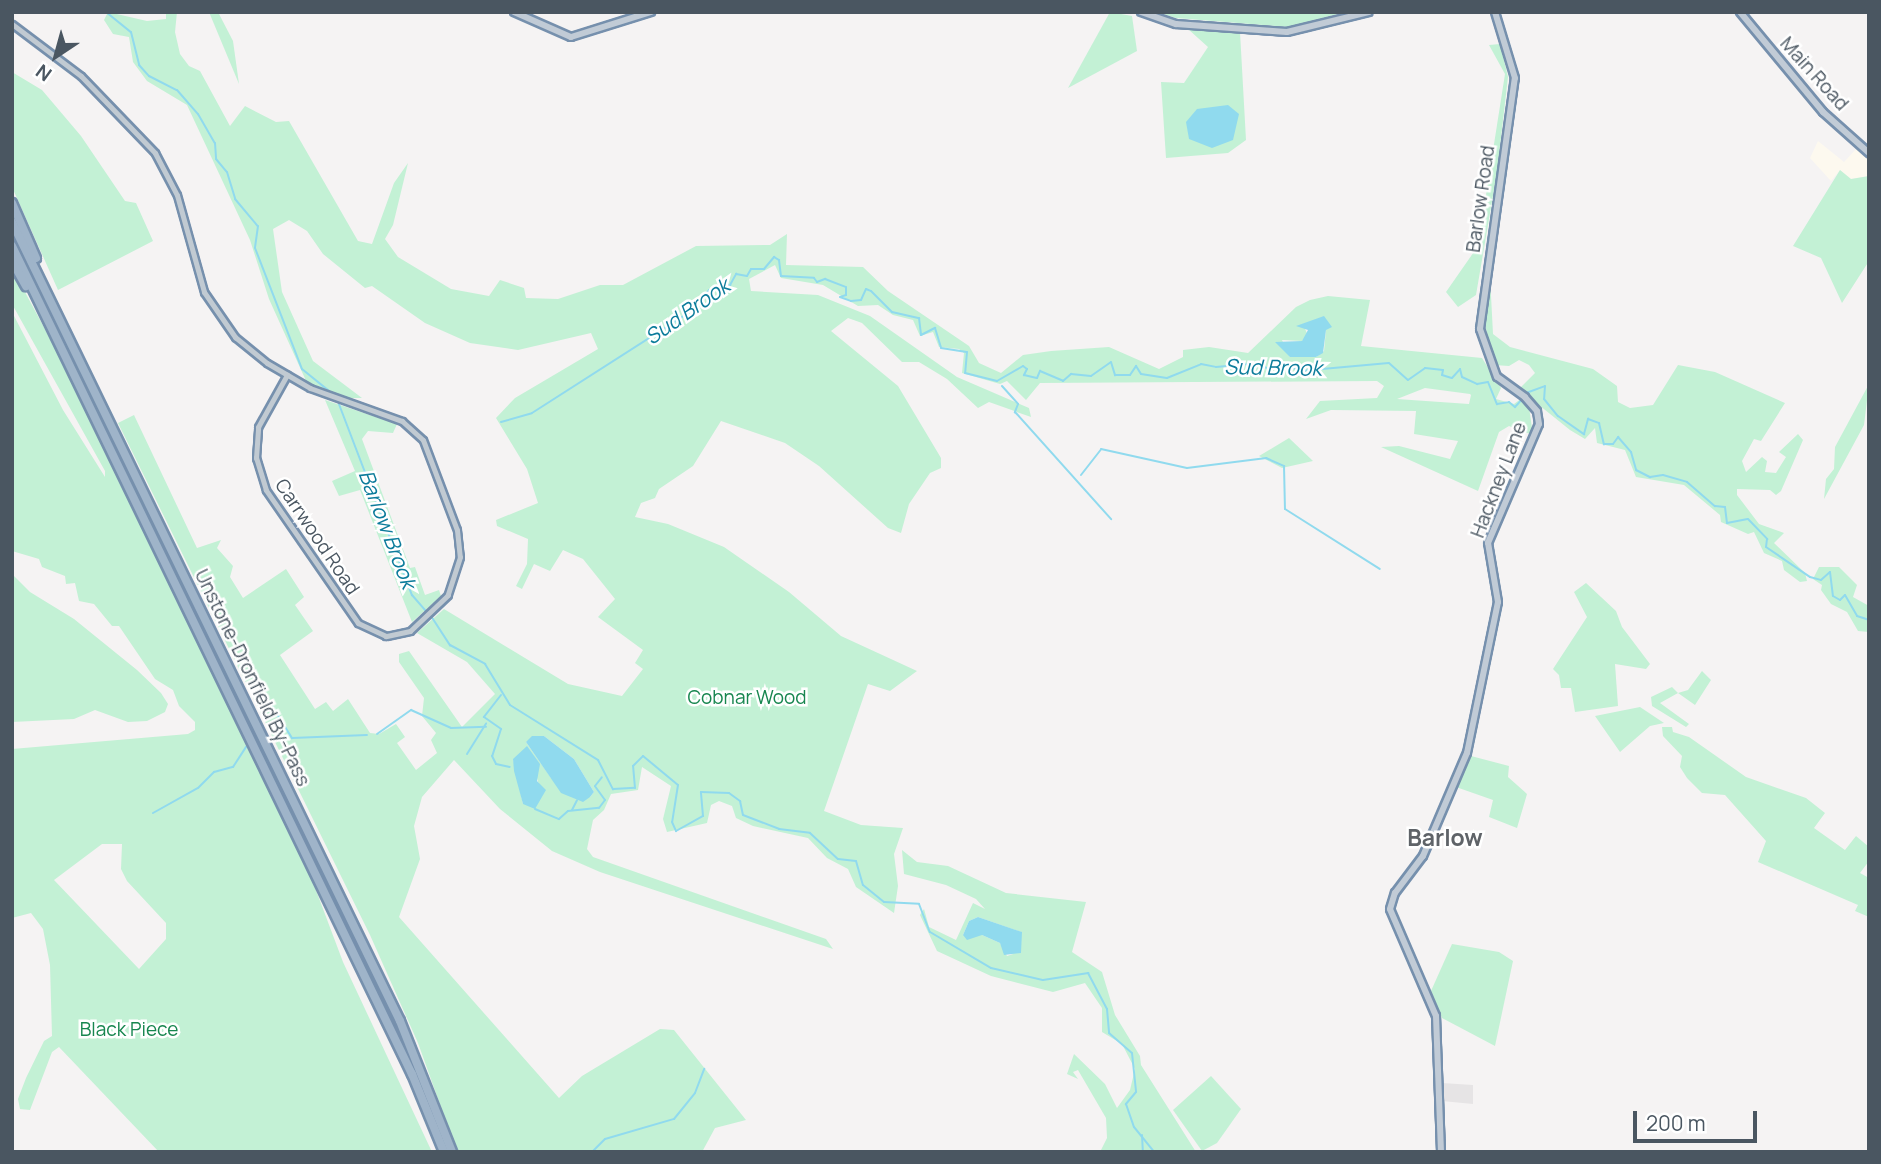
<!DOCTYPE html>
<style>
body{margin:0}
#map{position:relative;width:1881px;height:1164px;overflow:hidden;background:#f5f3f3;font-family:Manrope,sans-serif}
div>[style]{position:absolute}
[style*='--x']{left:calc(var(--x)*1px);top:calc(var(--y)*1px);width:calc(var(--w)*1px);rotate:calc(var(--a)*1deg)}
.commercial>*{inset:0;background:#fdf9ef}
.education>*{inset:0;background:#e6e4e5}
.green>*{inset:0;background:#c3f1d5}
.water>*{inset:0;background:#90daee}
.stream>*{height:2px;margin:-1px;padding:0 1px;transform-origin:1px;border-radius:1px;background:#90daee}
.roads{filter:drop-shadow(2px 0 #7690ad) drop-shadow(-2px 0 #7690ad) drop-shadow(0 2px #7690ad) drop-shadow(0 -2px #7690ad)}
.tertiary>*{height:5px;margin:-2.5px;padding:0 2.5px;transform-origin:2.5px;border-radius:2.5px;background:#c1cad2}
.secondary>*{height:6px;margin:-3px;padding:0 3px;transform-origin:3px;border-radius:3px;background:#c1cbd6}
.trunk>*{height:8px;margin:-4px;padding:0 4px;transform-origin:4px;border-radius:4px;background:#9fb4c9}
span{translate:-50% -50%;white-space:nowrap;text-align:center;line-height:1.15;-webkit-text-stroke:5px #fff;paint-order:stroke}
.street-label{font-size:19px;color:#4a5661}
.park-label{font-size:19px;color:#17864f}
.water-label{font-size:21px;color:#0c7c9b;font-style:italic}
.quarter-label{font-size:23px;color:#5f6368;font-weight:700}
.frame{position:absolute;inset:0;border:14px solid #4a5661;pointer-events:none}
.north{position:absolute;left:21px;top:21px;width:70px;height:70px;-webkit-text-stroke:5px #fff;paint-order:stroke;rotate:216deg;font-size:19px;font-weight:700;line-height:28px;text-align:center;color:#4a5661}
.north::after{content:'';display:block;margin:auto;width:24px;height:32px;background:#4a5661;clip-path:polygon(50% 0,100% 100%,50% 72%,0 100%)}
.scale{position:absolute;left:1633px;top:1111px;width:124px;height:32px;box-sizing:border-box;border:4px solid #4a5661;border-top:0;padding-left:9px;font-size:21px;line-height:24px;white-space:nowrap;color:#4a5661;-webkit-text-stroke:5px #fff;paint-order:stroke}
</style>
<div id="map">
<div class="commercial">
<i style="clip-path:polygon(1818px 141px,1844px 162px,1857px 148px,1869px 158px,1869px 176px,1851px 179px,1840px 170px,1831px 181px,1810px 158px)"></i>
</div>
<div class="education">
<i style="clip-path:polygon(1442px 1083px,1473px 1085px,1473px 1104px,1442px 1101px)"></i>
</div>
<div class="green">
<i style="clip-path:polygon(evenodd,108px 12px,147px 21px,166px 19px,166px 12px,177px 12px,175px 32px,180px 54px,189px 66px,200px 71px,230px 126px,245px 106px,276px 122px,289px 121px,358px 241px,372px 244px,394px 183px,408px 163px,393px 225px,385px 239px,398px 257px,451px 289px,489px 296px,500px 280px,524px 288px,526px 298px,558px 299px,600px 285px,623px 285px,696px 246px,770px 245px,787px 234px,786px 265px,863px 267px,888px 291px,969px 346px,979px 363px,1001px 373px,1023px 355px,1051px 351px,1109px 347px,1159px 369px,1183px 357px,1183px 350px,1209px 347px,1248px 353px,1296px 307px,1310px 300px,1328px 296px,1370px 300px,1361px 346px,1482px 358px,1501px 388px,1496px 399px,1514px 404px,1522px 398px,1529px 407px,1533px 435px,1509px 426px,1499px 432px,1478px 491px,1381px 447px,1399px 446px,1450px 459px,1458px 441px,1414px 434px,1416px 411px,1331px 410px,1306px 419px,1320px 401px,1377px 398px,1384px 386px,1377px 381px,1040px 383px,1026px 400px,1007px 381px,1000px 384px,962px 373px,964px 353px,959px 349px,939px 347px,933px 332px,920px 336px,913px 320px,893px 315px,878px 305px,858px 306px,823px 285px,781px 278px,775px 265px,749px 279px,751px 291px,818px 295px,870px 316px,957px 377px,1029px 408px,1031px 417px,989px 402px,978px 408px,947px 379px,919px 362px,902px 362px,862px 323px,848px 318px,831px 331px,898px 386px,941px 458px,941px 468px,930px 473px,909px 504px,901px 533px,888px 528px,819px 466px,785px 443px,721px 421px,693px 466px,659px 489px,655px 498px,641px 503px,635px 517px,668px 524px,724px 547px,789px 592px,841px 636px,917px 671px,890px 691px,868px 684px,824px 811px,861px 825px,903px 828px,894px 854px,898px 886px,894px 913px,856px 887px,848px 869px,827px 858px,808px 838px,753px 826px,736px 818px,732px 806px,719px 801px,711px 805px,707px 823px,667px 832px,663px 819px,671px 786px,642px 767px,638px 790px,611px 794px,604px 810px,593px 820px,587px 849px,593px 857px,826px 939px,833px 949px,600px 872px,552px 851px,500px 809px,454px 760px,422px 797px,414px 826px,420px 859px,399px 917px,559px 1098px,582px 1076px,660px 1029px,674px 1030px,746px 1120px,715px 1128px,702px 1152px,457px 1152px,418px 1043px,370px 935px,118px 423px,134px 415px,197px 548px,221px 540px,217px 548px,233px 566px,230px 577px,243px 598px,286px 569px,304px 597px,295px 605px,313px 631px,280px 655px,315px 709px,326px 702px,333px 711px,348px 699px,370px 733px,379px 734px,396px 724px,405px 737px,397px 743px,416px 770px,437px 753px,431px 740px,436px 733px,422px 716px,424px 698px,399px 662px,399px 654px,409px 651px,462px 727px,495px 694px,467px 662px,417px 633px,444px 609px,568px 684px,622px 696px,643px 669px,635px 663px,643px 650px,598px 617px,615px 599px,583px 559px,563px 550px,550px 571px,534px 564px,522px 589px,516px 586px,527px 564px,528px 539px,497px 526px,496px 520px,538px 503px,527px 469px,496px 418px,515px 398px,598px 349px,591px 333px,518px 350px,470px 343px,425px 323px,372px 286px,365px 288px,323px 254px,307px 231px,289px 220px,273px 229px,282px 292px,313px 361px,362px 398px,347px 398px,307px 383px,269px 299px,250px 240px,187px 105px,147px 81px,133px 62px,129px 37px,113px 34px,104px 20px,108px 12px,1304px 326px,1326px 330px,1324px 351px,1316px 357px,1290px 357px,1282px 340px,1302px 341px,1308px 336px,1304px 326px,108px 12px,1425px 388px,1470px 394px,1471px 395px,1469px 404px,1397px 399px,1425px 388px,108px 12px,544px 736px,574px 759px,594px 792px,590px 797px,551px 778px,526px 742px,544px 736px,108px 12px,513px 759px,537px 778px,539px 785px,523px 804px,513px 759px)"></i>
<i style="clip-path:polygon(209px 12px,218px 12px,233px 41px,239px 84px)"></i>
<i style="clip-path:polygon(1110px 12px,1132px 16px,1137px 51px,1068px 88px)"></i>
<i style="clip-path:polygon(1157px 12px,1341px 12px,1342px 13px,1287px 27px,1176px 18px)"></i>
<i style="clip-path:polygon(1188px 29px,1240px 32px,1246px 140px,1228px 153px,1166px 158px,1161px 82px,1184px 83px,1208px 47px)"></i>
<i style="clip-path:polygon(1500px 44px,1508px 77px,1497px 172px,1476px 295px,1458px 307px,1446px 292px,1478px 246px,1505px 74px,1489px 45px)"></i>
<i style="clip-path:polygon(12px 72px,42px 90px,81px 136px,125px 201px,136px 203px,153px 241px,58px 290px,12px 187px)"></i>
<i style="clip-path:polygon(1840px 170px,1851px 179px,1869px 176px,1869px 261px,1842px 303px,1821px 258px,1793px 246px)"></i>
<i style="clip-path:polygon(evenodd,12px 268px,73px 381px,308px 869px,343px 962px,432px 1152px,159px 1152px,59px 1047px,52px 1052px,30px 1110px,20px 1109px,18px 1099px,26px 1078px,44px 1041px,52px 1036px,50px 965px,43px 929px,31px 913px,12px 918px,12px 749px,188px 734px,195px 730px,195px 722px,179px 706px,173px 690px,155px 679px,119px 626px,112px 626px,94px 604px,79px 601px,75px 583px,66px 584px,65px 576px,42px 567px,39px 559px,12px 551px,12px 312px,63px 410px,105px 477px,105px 471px,12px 304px,12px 268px,102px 844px,122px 844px,121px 869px,127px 881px,166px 923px,166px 939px,139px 969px,54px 880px,102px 844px)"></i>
<i style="clip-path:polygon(1490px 276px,1493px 334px,1510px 347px,1593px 369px,1617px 386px,1618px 402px,1630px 408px,1653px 405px,1678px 365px,1715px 372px,1785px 403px,1761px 441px,1754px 439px,1742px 461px,1746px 472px,1762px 457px,1767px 461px,1765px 472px,1776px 473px,1786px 457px,1779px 452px,1798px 434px,1803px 440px,1781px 491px,1776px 495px,1770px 490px,1737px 489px,1737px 495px,1759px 524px,1784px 533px,1774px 543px,1805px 573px,1807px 581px,1800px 582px,1784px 570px,1782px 561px,1764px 553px,1754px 532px,1748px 534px,1721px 522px,1720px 515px,1684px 485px,1636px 477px,1625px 450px,1597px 443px,1595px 428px,1585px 439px,1570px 430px,1519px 389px,1535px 373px,1529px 365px,1519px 360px,1509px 366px,1494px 365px,1483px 315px)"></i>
<i style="clip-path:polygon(1869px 384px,1864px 425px,1824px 499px,1826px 479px,1834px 469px,1835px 447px)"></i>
<i style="clip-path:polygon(325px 400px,397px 424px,393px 433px,368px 431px,362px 439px,410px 568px,415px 567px,425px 595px,439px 590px,441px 596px,412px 622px,360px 490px,339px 496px,332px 481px,355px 471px)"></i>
<i style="clip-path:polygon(1289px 438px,1313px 461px,1282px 468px,1259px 456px)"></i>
<i style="clip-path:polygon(1819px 567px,1839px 567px,1857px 585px,1853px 597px,1869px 606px,1869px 632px,1858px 631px,1847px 612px,1831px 604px,1821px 590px,1822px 585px,1813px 579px)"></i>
<i style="clip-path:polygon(12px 574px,30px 592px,74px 619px,137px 670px,161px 693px,168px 704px,165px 712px,147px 721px,128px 722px,95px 710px,74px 719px,12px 722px)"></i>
<i style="clip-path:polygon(1586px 583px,1616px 611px,1622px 627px,1650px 664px,1646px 669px,1615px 664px,1618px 706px,1575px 712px,1571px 688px,1561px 688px,1559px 675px,1553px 669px,1587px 617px,1574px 592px)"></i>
<i style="clip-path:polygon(1702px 671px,1711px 680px,1695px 705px,1678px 693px,1660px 703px,1689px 724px,1686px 727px,1652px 706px,1651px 697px,1672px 687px,1678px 693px,1688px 690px)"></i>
<i style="clip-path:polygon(1640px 707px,1664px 723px,1650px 726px,1620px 752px,1595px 716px)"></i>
<i style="clip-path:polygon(1662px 727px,1672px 727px,1673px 732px,1689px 737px,1746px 777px,1806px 798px,1825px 813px,1814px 828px,1845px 850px,1856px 836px,1869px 847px,1869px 861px,1860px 873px,1869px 878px,1869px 917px,1855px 911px,1858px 905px,1758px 862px,1766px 841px,1725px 795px,1702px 793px,1687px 778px,1680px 767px,1682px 756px,1663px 736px)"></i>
<i style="clip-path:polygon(1471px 756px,1509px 766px,1508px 777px,1527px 794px,1517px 828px,1489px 817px,1493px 800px,1456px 787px)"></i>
<i style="clip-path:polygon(evenodd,902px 850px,917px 862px,948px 866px,1006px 893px,1086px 902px,1072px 952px,1102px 972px,1115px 1015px,1140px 1056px,1141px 1065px,1196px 1152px,1100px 1152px,1107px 1138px,1106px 1118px,1078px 1070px,1073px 1072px,1078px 1079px,1067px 1074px,1074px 1054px,1105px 1084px,1117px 1108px,1130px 1090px,1135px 1069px,1122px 1044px,1102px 1032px,1102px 1008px,1085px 983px,1053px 992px,991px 976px,937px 951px,920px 915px,924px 909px,929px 927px,956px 940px,973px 903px,985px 909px,976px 899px,946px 885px,904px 874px,902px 850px,978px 917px,1021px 932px,1013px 954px,1007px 956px,1000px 943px,982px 935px,963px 935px,969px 921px,978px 917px)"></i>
<i style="clip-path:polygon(1452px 944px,1499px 952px,1513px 961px,1495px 1046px,1442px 1018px,1431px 991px)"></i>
<i style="clip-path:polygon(1211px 1076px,1241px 1109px,1217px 1143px,1202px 1151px,1173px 1110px)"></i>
</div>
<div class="water">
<i style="clip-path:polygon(1228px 105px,1239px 114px,1233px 140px,1212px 148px,1189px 139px,1186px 122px,1197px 109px)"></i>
<i style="clip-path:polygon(1324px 316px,1332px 327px,1326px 330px,1323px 353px,1316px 357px,1290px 357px,1275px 342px,1302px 341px,1308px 330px,1296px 326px)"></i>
<i style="clip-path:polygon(532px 736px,544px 736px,574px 759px,594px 792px,590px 797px,583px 802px,561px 793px,526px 742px)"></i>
<i style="clip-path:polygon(527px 746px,540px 764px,537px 781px,546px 790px,535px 809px,523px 804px,514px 771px,513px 759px)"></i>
<i style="clip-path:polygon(978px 917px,1022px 932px,1021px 953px,1004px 955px,1000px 943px,982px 935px,967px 940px,963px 935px,969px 921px)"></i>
</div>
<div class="stream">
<i style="--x:106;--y:12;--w:32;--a:39"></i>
<i style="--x:131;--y:32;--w:34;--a:76"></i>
<i style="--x:139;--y:65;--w:15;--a:48"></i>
<i style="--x:149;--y:76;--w:31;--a:27"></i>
<i style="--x:177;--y:90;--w:32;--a:49"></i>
<i style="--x:198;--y:114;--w:34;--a:60"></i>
<i style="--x:215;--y:143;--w:16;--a:86"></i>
<i style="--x:216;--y:159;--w:17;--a:50"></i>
<i style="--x:227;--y:172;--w:28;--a:73"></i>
<i style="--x:235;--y:199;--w:35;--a:50"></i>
<i style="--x:258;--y:226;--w:22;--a:98"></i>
<i style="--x:255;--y:248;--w:130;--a:68.8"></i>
<i style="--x:302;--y:369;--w:41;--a:39.1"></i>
<i style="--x:1002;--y:386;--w:24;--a:48"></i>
<i style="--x:1018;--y:404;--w:9;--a:111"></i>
<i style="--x:1015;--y:412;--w:144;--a:48.1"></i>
<i style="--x:1526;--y:393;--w:20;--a:-20"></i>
<i style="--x:1545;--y:386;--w:13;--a:94"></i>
<i style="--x:1544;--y:399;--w:22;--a:51"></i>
<i style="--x:1558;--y:416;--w:32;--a:35"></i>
<i style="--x:1584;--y:434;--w:16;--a:-75"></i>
<i style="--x:1588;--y:419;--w:12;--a:20"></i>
<i style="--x:1599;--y:423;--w:22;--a:77"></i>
<i style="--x:1604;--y:444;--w:9;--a:0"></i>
<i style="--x:1613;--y:444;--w:9;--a:-54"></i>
<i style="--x:1618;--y:437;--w:20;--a:49"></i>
<i style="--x:1631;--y:452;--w:19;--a:74"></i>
<i style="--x:1636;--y:470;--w:16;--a:27"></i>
<i style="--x:1650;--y:477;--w:13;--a:-9"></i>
<i style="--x:1663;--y:475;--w:25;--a:16"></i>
<i style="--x:1687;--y:482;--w:37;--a:41"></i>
<i style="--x:1715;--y:506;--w:10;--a:6"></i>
<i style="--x:1725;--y:507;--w:16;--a:83"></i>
<i style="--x:1727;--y:523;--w:21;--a:-11"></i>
<i style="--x:1748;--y:519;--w:28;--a:46"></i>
<i style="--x:1767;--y:539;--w:8;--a:97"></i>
<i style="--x:1766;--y:547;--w:53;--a:34.3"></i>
<i style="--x:1810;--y:577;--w:11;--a:15"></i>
<i style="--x:1821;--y:580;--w:12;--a:-42"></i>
<i style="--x:1830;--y:572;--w:24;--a:83"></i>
<i style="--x:1833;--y:596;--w:8;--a:30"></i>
<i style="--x:1840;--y:600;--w:7;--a:-45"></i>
<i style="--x:1845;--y:595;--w:24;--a:60"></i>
<i style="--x:1857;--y:616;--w:13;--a:18"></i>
<i style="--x:337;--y:399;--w:210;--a:69.1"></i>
<i style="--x:412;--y:595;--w:23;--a:49"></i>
<i style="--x:501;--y:422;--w:32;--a:-16"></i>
<i style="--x:532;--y:413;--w:182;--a:-32.6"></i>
<i style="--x:685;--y:315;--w:35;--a:-46"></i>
<i style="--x:709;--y:290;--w:22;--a:-13"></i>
<i style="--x:730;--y:285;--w:13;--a:-61"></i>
<i style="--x:736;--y:274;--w:11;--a:10"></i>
<i style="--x:747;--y:276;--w:8;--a:-60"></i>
<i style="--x:751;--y:269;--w:13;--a:0"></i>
<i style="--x:764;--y:269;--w:16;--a:-50"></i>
<i style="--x:774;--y:257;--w:6;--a:31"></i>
<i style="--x:779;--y:260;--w:16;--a:83"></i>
<i style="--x:781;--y:276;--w:33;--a:3"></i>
<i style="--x:814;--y:278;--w:5;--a:53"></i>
<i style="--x:817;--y:282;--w:9;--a:-21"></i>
<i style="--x:825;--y:279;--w:22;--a:21"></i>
<i style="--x:846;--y:287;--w:8;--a:90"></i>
<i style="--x:846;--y:295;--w:6;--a:162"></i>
<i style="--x:840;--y:297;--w:12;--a:20"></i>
<i style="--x:851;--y:301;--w:10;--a:-6"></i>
<i style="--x:861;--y:300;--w:12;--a:-66"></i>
<i style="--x:866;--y:289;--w:5;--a:22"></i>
<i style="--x:871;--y:291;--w:30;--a:45"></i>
<i style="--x:892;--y:312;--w:28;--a:13"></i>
<i style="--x:919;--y:318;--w:17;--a:83"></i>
<i style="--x:921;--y:335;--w:16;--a:-27"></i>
<i style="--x:935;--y:328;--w:21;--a:73"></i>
<i style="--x:941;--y:348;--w:26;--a:9"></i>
<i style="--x:967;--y:352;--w:21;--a:95"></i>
<i style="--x:965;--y:373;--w:33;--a:14"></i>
<i style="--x:997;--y:381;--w:30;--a:-30"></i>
<i style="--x:1023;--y:366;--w:5;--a:37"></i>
<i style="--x:1027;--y:369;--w:7;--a:117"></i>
<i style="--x:1024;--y:375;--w:13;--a:13"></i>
<i style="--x:1037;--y:378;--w:8;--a:-67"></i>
<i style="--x:1040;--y:371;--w:25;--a:23"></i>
<i style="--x:1063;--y:381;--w:11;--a:-41"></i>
<i style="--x:1071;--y:374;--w:20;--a:6"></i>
<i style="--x:1091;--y:376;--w:24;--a:-35"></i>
<i style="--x:1111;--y:362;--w:14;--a:73"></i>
<i style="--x:1115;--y:375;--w:15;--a:0"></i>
<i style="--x:1130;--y:375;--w:11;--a:-56"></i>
<i style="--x:1136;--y:366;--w:9;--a:58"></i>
<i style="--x:1141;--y:374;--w:26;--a:9"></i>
<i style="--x:1167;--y:378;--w:37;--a:-22"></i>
<i style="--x:1201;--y:364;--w:15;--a:11"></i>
<i style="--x:1216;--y:367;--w:43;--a:-5.3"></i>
<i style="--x:1259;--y:363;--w:11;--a:34"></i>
<i style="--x:1268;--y:369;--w:18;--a:-16"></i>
<i style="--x:1285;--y:364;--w:17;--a:25"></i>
<i style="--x:1300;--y:371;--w:89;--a:-5.1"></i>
<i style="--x:1389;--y:363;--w:25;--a:42"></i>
<i style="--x:1408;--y:380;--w:21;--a:-35"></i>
<i style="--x:1425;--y:368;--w:18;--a:6"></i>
<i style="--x:1443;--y:370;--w:5;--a:101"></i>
<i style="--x:1442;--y:375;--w:10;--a:17"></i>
<i style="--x:1452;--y:378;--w:12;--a:-48"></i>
<i style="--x:1460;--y:369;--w:8;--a:76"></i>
<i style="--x:1462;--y:377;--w:17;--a:25"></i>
<i style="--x:1477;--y:384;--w:11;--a:-10"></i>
<i style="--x:1488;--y:382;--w:24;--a:68"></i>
<i style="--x:1497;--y:404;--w:12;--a:-9"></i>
<i style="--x:1509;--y:402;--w:8;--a:40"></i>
<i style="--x:1515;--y:407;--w:12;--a:-48"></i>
<i style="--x:1081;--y:475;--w:33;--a:-52"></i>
<i style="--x:1101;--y:449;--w:88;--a:12.5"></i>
<i style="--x:1187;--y:468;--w:80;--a:-7.2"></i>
<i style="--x:1266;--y:458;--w:20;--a:24"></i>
<i style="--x:1284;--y:466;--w:43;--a:88.7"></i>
<i style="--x:1285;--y:509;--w:112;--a:32.3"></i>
<i style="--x:431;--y:616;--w:35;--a:57"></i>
<i style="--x:450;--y:645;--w:40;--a:28"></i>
<i style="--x:485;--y:664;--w:48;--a:58.6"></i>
<i style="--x:510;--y:705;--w:104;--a:32"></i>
<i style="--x:598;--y:760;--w:33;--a:63"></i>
<i style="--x:613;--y:789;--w:22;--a:-3"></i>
<i style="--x:635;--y:788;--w:22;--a:-95"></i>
<i style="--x:633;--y:766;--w:14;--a:-45"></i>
<i style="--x:643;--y:756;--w:45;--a:39.6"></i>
<i style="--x:678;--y:785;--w:37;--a:99"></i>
<i style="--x:672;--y:822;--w:10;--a:66"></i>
<i style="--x:676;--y:831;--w:31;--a:-29"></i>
<i style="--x:703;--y:816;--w:24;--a:-95"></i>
<i style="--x:701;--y:792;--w:28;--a:2"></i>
<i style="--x:729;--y:793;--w:14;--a:36"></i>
<i style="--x:740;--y:801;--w:14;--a:78"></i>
<i style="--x:743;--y:815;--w:39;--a:21"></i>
<i style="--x:779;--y:829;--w:31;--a:7"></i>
<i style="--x:810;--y:833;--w:38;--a:43"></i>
<i style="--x:838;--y:859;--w:18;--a:6"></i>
<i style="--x:856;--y:861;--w:25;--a:74"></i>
<i style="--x:863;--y:885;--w:27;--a:39"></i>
<i style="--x:884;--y:902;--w:35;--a:3"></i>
<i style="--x:919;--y:904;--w:30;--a:69"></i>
<i style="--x:930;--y:932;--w:71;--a:30.5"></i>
<i style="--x:991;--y:968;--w:53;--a:13"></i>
<i style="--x:1043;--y:980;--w:46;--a:-8.8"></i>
<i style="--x:1088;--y:973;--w:41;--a:62.2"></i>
<i style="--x:1107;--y:1009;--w:24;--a:85"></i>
<i style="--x:1109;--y:1033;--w:30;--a:41"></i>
<i style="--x:1132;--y:1053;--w:39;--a:84"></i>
<i style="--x:1136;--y:1092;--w:16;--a:130"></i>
<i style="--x:1126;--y:1104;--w:24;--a:71"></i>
<i style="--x:1134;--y:1127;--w:32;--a:51"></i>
<i style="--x:248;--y:675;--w:4;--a:-34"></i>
<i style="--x:251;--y:673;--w:77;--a:57.8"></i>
<i style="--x:292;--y:738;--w:75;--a:-2.3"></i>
<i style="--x:501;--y:695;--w:28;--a:128"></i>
<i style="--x:484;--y:717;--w:21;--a:35"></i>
<i style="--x:501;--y:729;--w:28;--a:108"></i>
<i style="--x:492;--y:756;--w:9;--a:63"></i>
<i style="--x:496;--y:764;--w:14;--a:12"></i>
<i style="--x:377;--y:734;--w:42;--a:-35.2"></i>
<i style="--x:411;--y:710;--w:44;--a:24.2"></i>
<i style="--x:451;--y:728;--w:35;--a:-2"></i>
<i style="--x:467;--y:754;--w:36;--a:-58"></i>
<i style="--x:535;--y:809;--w:26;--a:23"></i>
<i style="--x:559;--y:819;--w:12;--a:-42"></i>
<i style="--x:568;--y:811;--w:31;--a:-6"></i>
<i style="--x:599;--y:808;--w:10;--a:-53"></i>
<i style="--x:605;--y:800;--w:17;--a:-126"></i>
<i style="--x:595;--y:786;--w:11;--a:-52"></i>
<i style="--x:572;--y:810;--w:11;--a:-63"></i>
<i style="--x:153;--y:813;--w:51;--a:-29.1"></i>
<i style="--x:198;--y:788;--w:23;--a:-45"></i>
<i style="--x:214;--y:772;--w:20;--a:-15"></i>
<i style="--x:233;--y:767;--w:24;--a:-57"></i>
<i style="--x:1142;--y:1135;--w:17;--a:87"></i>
<i style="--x:592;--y:1152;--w:18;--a:-45"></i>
<i style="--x:605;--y:1139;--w:72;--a:-16.2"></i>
<i style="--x:674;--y:1119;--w:33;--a:-51"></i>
<i style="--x:695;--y:1093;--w:26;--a:-69"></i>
</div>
<div class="roads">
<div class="tertiary">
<i style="--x:12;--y:24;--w:86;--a:37"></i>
<i style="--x:81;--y:76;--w:107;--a:46.1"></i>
<i style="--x:155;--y:153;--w:47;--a:62.4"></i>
<i style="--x:177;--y:195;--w:101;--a:74.4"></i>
<i style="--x:204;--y:292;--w:55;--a:55.4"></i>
<i style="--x:235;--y:337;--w:41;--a:39.1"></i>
<i style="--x:267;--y:363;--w:50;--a:30.2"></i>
<i style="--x:310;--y:388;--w:98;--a:19.7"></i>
<i style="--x:402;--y:421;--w:28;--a:42"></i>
<i style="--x:423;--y:440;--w:96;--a:69.3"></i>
<i style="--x:457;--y:530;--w:27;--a:84"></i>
<i style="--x:460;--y:557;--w:40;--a:108"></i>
<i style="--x:448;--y:595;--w:52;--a:136.5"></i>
<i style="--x:410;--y:631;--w:25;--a:168"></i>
<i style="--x:386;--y:636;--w:31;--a:-155"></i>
<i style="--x:358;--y:623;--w:162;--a:-124.7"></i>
<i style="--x:266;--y:490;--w:34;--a:-107"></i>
<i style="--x:256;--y:458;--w:31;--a:-86"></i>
<i style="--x:258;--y:427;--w:60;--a:-60.9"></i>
</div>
<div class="secondary">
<i style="--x:514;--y:12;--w:62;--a:23.7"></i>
<i style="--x:571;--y:37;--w:84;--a:-17.4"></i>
<i style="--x:1141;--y:12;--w:37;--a:19"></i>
<i style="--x:1176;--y:24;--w:111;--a:4.1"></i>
<i style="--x:1287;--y:32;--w:84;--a:-13.7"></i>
<i style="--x:1740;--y:12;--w:130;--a:50.3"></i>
<i style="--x:1823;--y:112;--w:62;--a:41.7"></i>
<i style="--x:1441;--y:1152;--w:136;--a:-92.1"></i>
<i style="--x:1436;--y:1016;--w:116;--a:-113.3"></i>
<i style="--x:1390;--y:909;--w:17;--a:-73"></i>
<i style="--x:1395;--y:893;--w:46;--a:-52.9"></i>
<i style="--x:1423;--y:856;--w:112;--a:-66.9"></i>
<i style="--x:1467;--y:753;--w:154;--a:-78.4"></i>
<i style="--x:1498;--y:602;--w:60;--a:-99.6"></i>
<i style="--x:1488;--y:543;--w:129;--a:-66.8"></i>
<i style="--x:1539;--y:424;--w:13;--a:-99"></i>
<i style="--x:1537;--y:411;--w:18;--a:-131"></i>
<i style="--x:1525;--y:397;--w:34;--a:-144"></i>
<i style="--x:1497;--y:377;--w:51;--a:-109.5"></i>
<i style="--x:1480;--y:329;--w:253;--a:-82.1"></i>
<i style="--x:1515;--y:78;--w:69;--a:-106.9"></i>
</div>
<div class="trunk">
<i style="--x:12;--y:203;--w:60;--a:66.4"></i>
<i style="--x:12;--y:222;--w:888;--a:64.1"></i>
<i style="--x:400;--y:1021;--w:141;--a:68.3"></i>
<i style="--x:12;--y:246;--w:920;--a:64.22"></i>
<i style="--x:412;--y:1074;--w:84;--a:67.7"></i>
<i style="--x:12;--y:261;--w:29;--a:61"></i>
</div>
</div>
<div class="street-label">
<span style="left:1814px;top:74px;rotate:48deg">Main Road</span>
<span style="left:1481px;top:199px;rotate:-82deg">Barlow Road</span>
<span style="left:1499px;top:480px;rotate:-69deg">Hackney Lane</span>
<span style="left:317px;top:537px;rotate:56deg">Carrwood Road</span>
<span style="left:252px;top:678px;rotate:64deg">Unstone-Dronfield By-Pass</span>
</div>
<div class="park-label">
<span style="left:747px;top:698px">Cobnar Wood</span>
<span style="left:129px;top:1030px">Black Piece</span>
</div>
<div class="water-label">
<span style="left:687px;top:311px;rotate:-35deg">Sud Brook</span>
<span style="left:1273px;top:367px;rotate:1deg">Sud Brook</span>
<span style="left:388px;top:529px;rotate:69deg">Barlow Brook</span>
</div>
<div class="quarter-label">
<span style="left:1445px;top:837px">Barlow</span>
</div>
<div class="frame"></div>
<div class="north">N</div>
<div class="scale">200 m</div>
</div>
